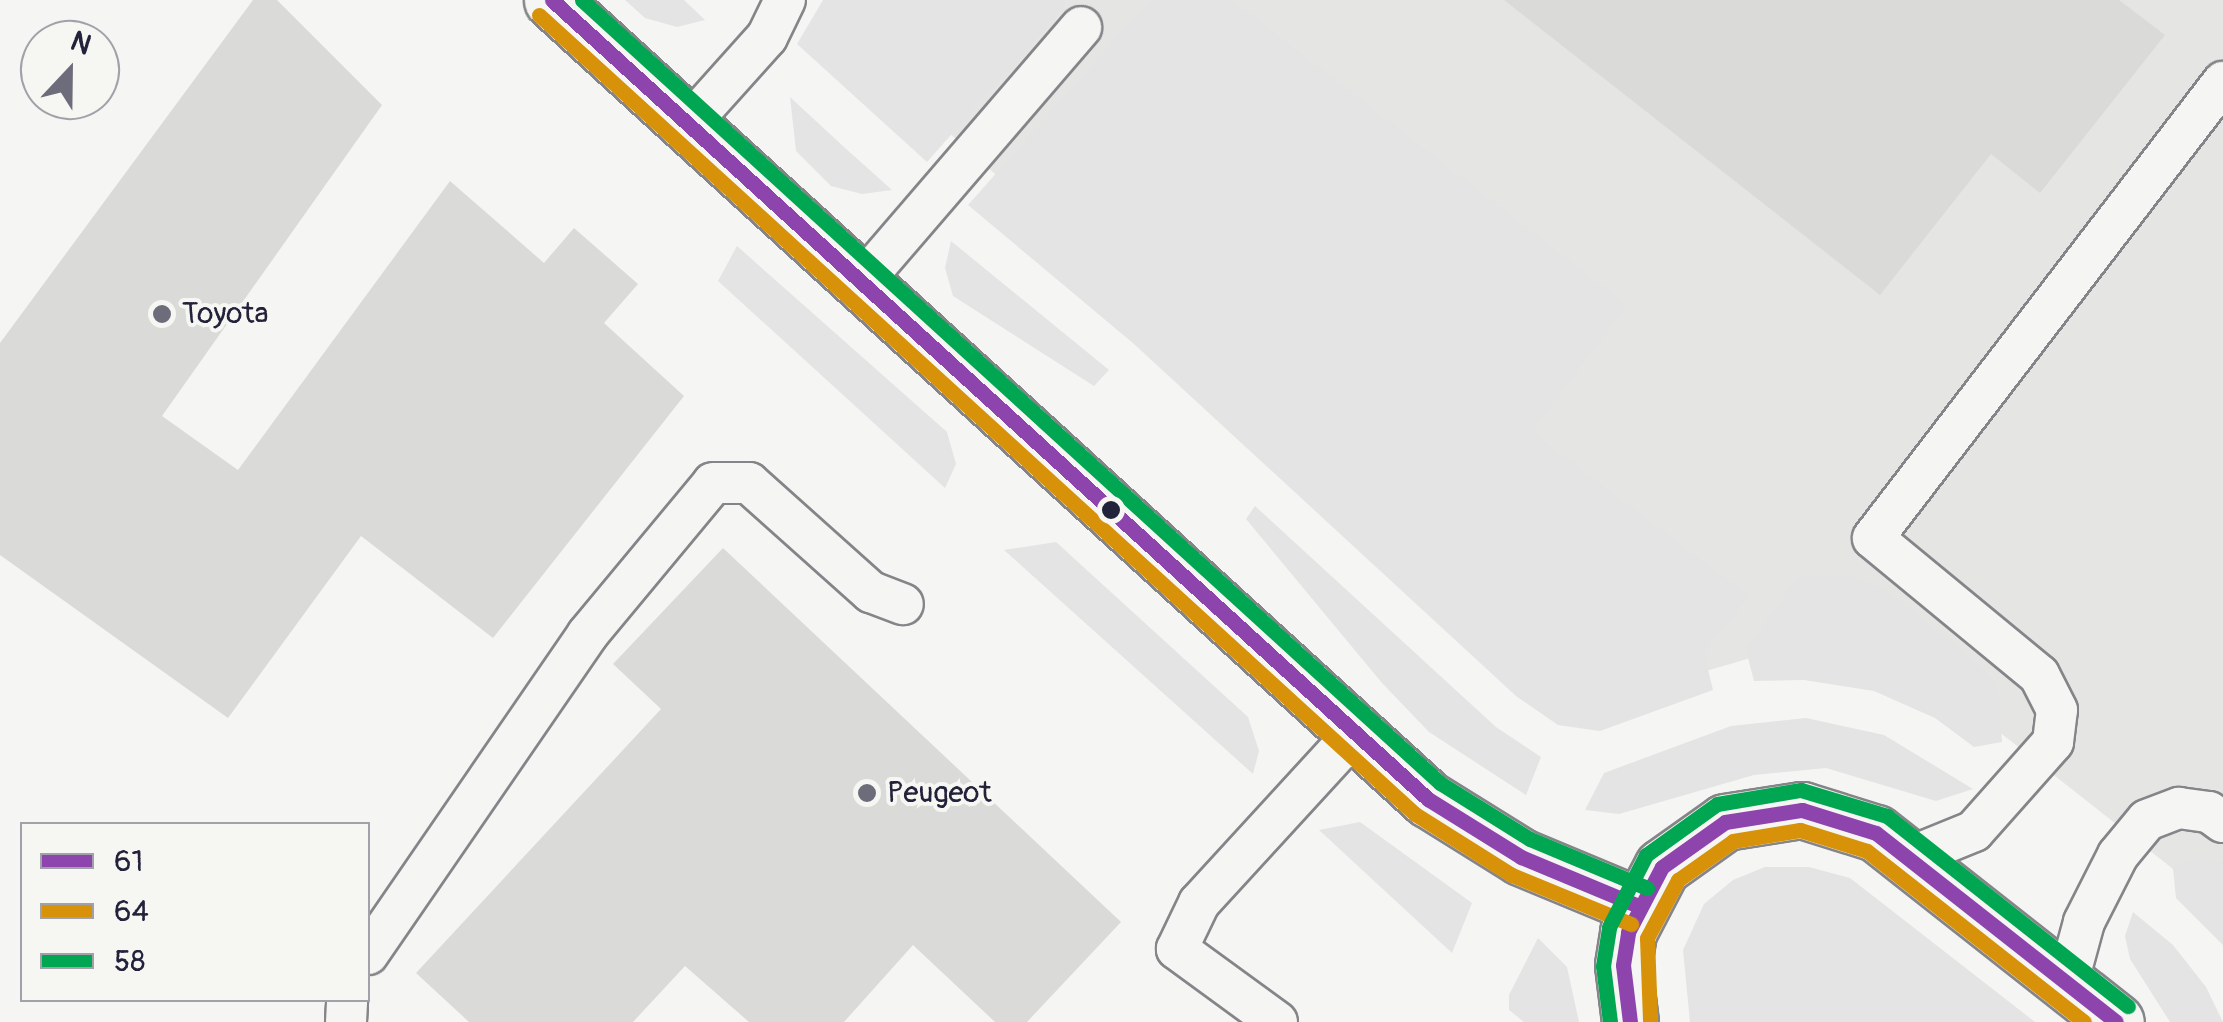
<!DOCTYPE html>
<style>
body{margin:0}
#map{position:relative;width:2223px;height:1022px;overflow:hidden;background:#f5f5f3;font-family:Pangolin,sans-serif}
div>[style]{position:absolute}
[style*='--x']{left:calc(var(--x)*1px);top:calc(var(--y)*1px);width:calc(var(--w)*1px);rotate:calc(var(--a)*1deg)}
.built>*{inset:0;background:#e5e5e4}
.green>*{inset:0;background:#e4e4e4}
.building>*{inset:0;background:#dadad9}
.roads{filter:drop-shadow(2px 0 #858589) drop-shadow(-2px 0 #858589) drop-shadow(0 2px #858589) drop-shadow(0 -2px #858589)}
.lane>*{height:40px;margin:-20px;padding:0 20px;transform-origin:20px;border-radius:20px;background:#f5f5f3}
.secondary>*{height:55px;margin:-27.5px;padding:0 27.5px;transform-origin:27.5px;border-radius:27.5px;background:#f5f5f3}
.bus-1>*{height:15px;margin:-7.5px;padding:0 7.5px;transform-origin:7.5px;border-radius:7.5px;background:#8e44ad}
.bus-2>*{height:15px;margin:-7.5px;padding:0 7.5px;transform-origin:7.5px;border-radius:7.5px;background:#d79209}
.bus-3>*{height:15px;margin:-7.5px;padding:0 7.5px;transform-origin:7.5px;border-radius:7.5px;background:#00a651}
.dots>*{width:28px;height:28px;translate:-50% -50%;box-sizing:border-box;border:5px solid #f6f6f2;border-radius:50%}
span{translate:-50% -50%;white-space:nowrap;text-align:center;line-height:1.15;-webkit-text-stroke:8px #f6f6f2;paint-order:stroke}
.poi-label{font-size:30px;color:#22223b}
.left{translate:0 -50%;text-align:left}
.legend{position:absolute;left:20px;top:822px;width:350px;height:180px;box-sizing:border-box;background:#f6f6f2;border:2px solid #a1a1a9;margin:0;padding:12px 18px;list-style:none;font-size:30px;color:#22223b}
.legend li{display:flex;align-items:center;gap:20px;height:50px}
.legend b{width:50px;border:2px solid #a1a1a9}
.north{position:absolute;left:20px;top:20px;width:100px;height:100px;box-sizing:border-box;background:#f6f6f2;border:2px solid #a1a1a9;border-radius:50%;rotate:22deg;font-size:28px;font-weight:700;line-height:40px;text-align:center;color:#22223b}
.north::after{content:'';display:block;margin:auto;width:35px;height:45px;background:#6c6c7b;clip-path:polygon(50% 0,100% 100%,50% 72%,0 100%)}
</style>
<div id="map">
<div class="built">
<i style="clip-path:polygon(873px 0,2223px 0,2223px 916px,2201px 891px,1946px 690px,1823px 637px,1589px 705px,843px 38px)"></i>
</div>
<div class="green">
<i style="clip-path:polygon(625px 0,684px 0,705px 20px,677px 27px,645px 18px)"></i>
<i style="clip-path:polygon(823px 0,1059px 0,1066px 5px,927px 162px,797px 44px)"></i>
<i style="clip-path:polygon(1150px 0,1232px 0,1627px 305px,1532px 432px,1749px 596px,1704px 653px,1713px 690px,1600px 731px,1558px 725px,1516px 696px,1134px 344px,968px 205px)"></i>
<i style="clip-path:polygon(790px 97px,844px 147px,892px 190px,862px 194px,831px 186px,796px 151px)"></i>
<i style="clip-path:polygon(951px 241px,1109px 370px,1094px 386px,953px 296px,945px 268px)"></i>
<i style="clip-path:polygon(737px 246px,947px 432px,956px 464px,945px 488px,718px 281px)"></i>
<i style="clip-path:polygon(1255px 506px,1496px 727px,1541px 757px,1526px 795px,1429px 732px,1382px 683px,1246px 519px)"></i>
<i style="clip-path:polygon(1056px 542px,1248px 717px,1259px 751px,1253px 774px,1004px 550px)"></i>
<i style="clip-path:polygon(1797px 577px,1857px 577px,1889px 592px,1980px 665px,1998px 685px,2002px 742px,1974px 747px,1935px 718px,1874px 691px,1804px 680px,1754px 681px,1746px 650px)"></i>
<i style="clip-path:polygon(1806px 718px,1884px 735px,1973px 789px,1936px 801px,1826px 768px,1754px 775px,1619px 814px,1585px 810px,1604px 773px,1731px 726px)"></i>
<i style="clip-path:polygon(1360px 822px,1472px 903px,1452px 953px,1319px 830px)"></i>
<i style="clip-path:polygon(2195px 859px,2223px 862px,2223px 945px,2176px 898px,2173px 868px)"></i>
<i style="clip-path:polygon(1765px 867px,1809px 867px,1850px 878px,2035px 1022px,1690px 1022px,1683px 950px,1704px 904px,1733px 880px)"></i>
<i style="clip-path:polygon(2133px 912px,2173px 945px,2206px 987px,2223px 1022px,2170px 1022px,2130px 959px,2125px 936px)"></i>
<i style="clip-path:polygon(1538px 938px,1567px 967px,1579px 1022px,1524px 1022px,1509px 1010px,1509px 995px)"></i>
</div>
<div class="building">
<i style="clip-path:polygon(253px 0,277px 0,382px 105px,162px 416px,238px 470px,450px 181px,544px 263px,574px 228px,638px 284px,604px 323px,684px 396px,493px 638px,361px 536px,228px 718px,0 555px,0 343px)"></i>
<i style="clip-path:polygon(1504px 0,2119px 0,2165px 35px,2040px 193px,1991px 154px,1880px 295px)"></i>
<i style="clip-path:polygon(723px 548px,1121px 922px,1027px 1022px,995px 1022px,913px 945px,844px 1022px,749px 1022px,685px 966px,633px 1022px,469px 1022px,416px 973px,661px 709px,613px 664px)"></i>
</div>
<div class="roads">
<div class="lane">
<i style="--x:688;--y:125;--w:118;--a:-48.1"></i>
<i style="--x:767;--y:37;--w:41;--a:-64.1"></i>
<i style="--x:862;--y:282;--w:336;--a:-49.3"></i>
<i style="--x:1908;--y:858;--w:71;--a:-22.2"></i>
<i style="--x:1974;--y:831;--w:119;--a:-48.4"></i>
<i style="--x:2053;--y:742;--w:32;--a:-83"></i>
<i style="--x:2057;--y:710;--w:39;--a:-117"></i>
<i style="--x:2039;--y:675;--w:215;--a:-140.5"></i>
<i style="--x:1873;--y:538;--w:575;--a:-52.49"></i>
<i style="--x:368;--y:954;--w:387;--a:-55.5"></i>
<i style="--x:587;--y:635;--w:197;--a:-50.3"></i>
<i style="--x:713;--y:483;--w:36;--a:0"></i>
<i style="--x:749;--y:483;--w:164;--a:41.8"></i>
<i style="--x:871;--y:592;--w:34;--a:21"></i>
<i style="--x:2068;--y:981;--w:61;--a:-74.8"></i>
<i style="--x:2084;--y:922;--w:75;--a:-63.1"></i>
<i style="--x:2118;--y:855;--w:45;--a:-50.4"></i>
<i style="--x:2147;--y:820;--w:34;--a:-21"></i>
<i style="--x:2179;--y:808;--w:30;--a:8"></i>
<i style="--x:2209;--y:812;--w:17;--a:36"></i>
<i style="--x:346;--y:1022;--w:22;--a:-87"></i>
<i style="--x:1277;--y:1022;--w:124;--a:-143.9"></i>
<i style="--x:1177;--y:949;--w:51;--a:-64.4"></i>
<i style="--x:1199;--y:903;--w:228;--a:-47.5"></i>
</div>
<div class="secondary">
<i style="--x:552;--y:0;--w:1186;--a:42.37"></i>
<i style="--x:1428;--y:799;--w:110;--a:31.9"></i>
<i style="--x:1521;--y:857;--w:128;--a:22.6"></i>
<i style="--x:1630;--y:1022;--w:57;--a:-97"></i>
<i style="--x:1623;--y:965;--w:33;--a:-81"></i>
<i style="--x:1628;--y:932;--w:73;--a:-62.4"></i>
<i style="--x:1662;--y:867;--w:77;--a:-35.5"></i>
<i style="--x:1725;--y:822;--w:78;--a:-8.9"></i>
<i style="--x:1802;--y:810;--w:77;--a:17.3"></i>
<i style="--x:1876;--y:833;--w:305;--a:38.2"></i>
</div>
</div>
<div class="bus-1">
<i style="--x:552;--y:0;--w:1186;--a:42.37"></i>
<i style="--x:1428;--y:799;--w:110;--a:31.9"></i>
<i style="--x:1521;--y:857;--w:128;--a:22.6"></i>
<i style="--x:1630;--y:1022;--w:57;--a:-97"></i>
<i style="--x:1623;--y:965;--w:33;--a:-81"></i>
<i style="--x:1628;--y:932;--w:73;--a:-62.4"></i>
<i style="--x:1662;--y:867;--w:77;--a:-35.5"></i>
<i style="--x:1725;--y:822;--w:78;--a:-8.9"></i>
<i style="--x:1802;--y:810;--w:77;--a:17.3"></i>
<i style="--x:1876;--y:833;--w:305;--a:38.2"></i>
</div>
<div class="bus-2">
<i style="--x:539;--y:15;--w:1186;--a:42.37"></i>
<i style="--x:1415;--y:814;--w:115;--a:32.2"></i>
<i style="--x:1512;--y:875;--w:129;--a:22.4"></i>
<i style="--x:1650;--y:1020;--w:82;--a:-92.1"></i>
<i style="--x:1647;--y:938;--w:66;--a:-61.9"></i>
<i style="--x:1678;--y:880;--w:67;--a:-35.3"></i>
<i style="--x:1733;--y:841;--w:68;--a:-9.3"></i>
<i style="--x:1800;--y:830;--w:70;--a:17.4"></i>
<i style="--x:1867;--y:851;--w:276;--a:38.2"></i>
</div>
<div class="bus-3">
<i style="--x:582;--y:0;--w:1162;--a:42.38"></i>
<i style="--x:1440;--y:783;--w:106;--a:31.9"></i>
<i style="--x:1530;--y:839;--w:127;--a:22.7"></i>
<i style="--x:1610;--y:1022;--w:56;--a:-97.1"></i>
<i style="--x:1603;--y:966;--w:39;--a:-81"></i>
<i style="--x:1609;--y:927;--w:81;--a:-62.8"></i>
<i style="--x:1646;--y:855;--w:87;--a:-35.7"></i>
<i style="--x:1717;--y:804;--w:85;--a:-9.5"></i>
<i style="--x:1801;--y:790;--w:90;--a:16.8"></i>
<i style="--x:1887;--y:816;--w:307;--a:38.3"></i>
</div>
<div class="dots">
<i style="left:162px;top:314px;background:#6c6c7b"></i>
<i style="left:1111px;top:510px;background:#22223b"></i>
<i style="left:867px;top:793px;background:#6c6c7b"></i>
</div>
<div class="poi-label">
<span class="left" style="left:182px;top:314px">Toyota</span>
<span class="left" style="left:887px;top:793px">Peugeot</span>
</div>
<ul class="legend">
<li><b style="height:12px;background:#8e44ad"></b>61</li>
<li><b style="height:12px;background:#d79209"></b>64</li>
<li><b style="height:12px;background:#00a651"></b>58</li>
</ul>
<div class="north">N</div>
</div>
